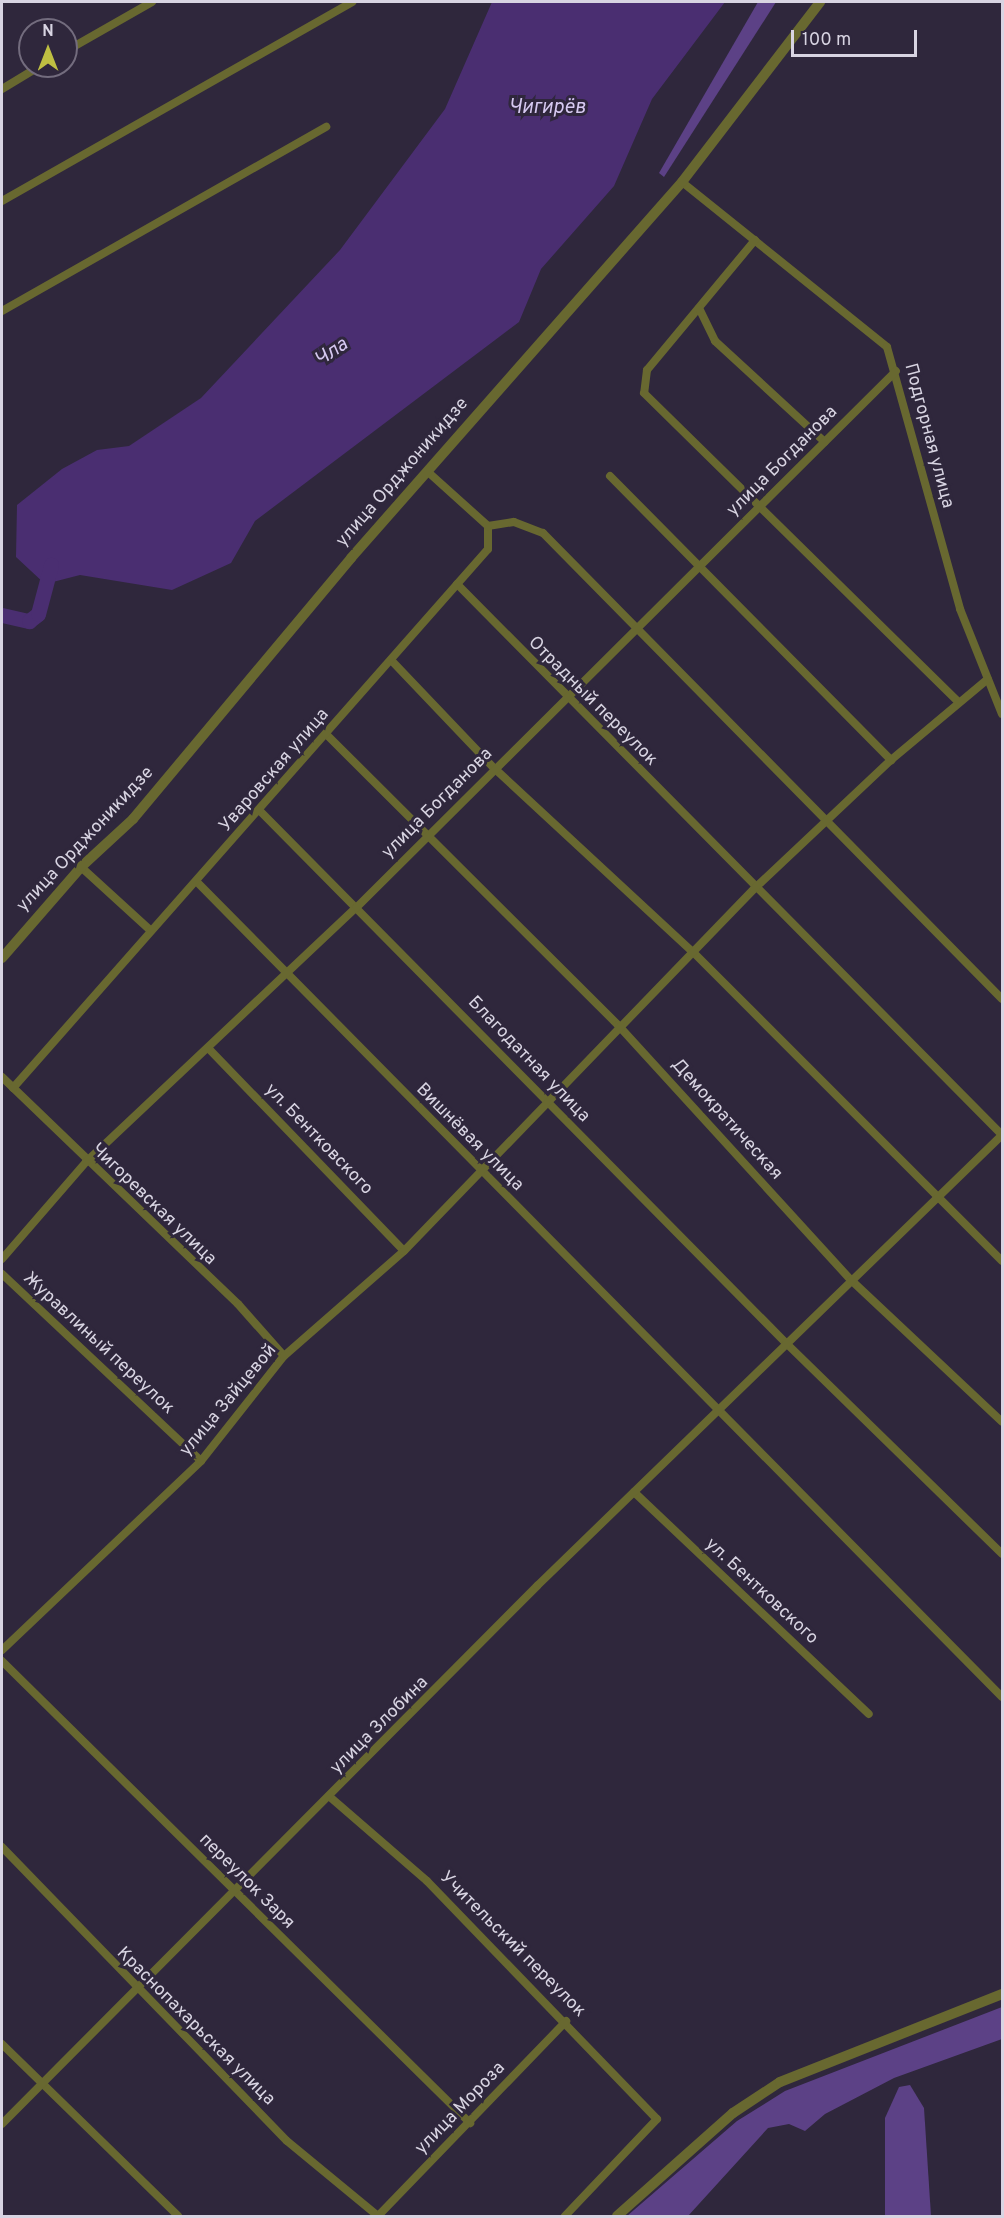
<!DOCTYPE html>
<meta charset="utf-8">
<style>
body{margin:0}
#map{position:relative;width:1004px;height:2218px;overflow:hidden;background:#2f273c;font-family:Overpass,sans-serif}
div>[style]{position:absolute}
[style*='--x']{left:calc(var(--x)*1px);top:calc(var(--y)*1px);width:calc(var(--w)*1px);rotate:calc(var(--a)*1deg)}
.forest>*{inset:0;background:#5c4186}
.water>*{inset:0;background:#4a2e71}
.river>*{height:15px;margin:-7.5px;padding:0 7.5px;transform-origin:7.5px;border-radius:7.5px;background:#4a2e71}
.minor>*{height:8px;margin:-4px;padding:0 4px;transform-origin:4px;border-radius:4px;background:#686830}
.tertiary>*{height:10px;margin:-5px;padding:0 5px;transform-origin:5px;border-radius:5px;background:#686830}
span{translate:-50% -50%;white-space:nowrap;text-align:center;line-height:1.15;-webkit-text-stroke:6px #2f273c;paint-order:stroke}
.street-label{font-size:18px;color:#d8d4e2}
.water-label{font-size:20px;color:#d6c9f1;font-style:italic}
.frame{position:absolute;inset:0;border:3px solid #d8d4e2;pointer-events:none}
.north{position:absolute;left:18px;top:18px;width:60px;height:60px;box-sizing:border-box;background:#2f273c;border:2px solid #736c7e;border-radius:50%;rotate:0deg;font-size:16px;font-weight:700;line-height:24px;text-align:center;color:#d8d4e2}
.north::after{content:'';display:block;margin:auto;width:21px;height:27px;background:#bebf42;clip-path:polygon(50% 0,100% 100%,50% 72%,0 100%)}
.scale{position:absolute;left:791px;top:30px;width:126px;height:27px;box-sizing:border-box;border:3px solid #d8d4e2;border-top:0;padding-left:8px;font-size:18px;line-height:21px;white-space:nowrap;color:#d8d4e2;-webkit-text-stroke:4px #2f273c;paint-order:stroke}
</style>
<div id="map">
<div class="forest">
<i style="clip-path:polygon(758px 2px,776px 2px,664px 177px,659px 173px)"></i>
<i style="clip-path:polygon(1002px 2007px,1002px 2039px,894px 2078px,825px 2114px,805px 2131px,789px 2124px,768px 2128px,688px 2216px,627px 2216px,737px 2121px,785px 2091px)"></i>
<i style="clip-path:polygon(910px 2085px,924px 2108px,931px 2216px,885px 2216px,885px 2118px,899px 2087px)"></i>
</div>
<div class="water">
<i style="clip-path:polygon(492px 2px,725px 2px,652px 99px,614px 186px,541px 269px,519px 322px,255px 521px,231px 563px,172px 590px,80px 575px,45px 584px,16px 557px,17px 505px,62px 469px,97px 450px,129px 446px,201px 398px,340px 250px,445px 109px)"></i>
</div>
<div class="river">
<i style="--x:2;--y:615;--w:28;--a:13"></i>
<i style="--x:29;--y:621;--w:11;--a:-38"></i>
<i style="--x:38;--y:614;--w:51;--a:-75.1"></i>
</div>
<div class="minor">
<i style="--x:66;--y:51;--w:99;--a:-29.7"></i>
<i style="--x:2;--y:89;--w:44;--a:-31.2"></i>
<i style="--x:682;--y:182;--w:263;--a:38.8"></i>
<i style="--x:887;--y:347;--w:272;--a:74.4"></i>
<i style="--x:960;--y:609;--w:113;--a:68.2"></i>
<i style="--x:2;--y:201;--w:403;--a:-29.6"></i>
<i style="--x:755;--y:240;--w:169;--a:129.7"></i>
<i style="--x:647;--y:370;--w:23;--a:97"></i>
<i style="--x:644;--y:393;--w:441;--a:44.5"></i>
<i style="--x:699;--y:308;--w:37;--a:64"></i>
<i style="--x:715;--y:341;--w:149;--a:42.6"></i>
<i style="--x:2;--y:311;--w:373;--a:-29.6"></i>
<i style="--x:610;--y:476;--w:400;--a:45.3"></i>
<i style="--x:488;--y:526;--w:26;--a:-9"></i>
<i style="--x:514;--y:522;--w:31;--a:21"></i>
<i style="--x:543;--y:533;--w:654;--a:45.43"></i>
<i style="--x:457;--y:584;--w:775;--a:45.31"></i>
<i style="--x:391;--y:660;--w:149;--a:46.4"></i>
<i style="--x:494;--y:768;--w:271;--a:42.8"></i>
<i style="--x:693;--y:952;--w:437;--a:45"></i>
<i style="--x:326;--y:734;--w:412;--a:44.9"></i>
<i style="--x:618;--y:1025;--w:345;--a:47.6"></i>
<i style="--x:851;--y:1280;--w:207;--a:43.2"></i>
<i style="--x:261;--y:812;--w:747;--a:45.33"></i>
<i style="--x:786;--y:1343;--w:302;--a:44.3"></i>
<i style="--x:81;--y:867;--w:92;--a:42.4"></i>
<i style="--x:198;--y:883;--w:1144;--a:45.35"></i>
<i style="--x:210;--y:1050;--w:279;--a:46"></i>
<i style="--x:2;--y:1077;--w:327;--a:43.9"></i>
<i style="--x:238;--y:1304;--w:69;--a:48.5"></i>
<i style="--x:13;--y:1088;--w:718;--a:-48.61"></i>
<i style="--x:488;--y:549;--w:23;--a:-90"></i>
<i style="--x:488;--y:526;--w:82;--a:-138"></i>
<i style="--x:2;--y:1259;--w:128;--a:-49.1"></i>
<i style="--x:86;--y:1162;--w:372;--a:-43.3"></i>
<i style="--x:357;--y:907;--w:760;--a:-44.84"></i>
<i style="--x:2;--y:1274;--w:273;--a:43.2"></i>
<i style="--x:634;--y:1492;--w:323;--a:43.4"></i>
<i style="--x:2;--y:1650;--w:274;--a:-43.5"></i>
<i style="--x:201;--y:1461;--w:134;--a:-51.7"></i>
<i style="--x:284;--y:1356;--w:159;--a:-41.2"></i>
<i style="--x:404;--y:1251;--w:504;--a:-45.97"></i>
<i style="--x:754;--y:889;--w:188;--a:-43.3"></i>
<i style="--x:891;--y:760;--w:126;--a:-39.9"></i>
<i style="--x:2;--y:1661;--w:658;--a:44.63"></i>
<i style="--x:330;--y:1797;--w:128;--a:40.9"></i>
<i style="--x:427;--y:1881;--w:331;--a:46"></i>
<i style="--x:657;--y:2119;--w:134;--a:133.5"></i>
<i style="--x:2;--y:1847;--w:409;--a:45.9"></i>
<i style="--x:287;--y:2141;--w:118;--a:39.5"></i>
<i style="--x:378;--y:2216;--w:271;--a:-46"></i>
<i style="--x:2;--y:2044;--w:246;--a:44.3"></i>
<i style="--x:2;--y:2124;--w:759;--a:-45.16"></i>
<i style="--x:537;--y:1586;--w:648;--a:-44.12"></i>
</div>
<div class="tertiary">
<i style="--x:2;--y:958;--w:121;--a:-49"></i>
<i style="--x:81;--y:867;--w:71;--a:-42.7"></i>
<i style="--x:133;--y:819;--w:340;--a:-50.1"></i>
<i style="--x:351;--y:558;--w:501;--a:-48.64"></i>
<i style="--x:682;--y:182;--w:227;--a:-52.5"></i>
<i style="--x:617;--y:2216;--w:155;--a:-41.6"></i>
<i style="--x:733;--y:2113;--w:56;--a:-33.4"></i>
<i style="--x:780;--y:2082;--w:239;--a:-21.6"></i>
</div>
<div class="street-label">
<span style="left:928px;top:436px;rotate:75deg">Подгорная улица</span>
<span style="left:783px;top:462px;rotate:-45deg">улица Богданова</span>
<span style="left:403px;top:473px;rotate:-49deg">улица Орджоникидзе</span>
<span style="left:592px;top:702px;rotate:45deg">Отрадный переулок</span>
<span style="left:275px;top:771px;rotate:-49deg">Уваровская улица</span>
<span style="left:438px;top:804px;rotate:-45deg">улица Богданова</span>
<span style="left:86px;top:840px;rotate:-47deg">улица Орджоникидзе</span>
<span style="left:528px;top:1060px;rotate:46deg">Благодатная улица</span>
<span style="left:726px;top:1120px;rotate:48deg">Демократическая</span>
<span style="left:469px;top:1138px;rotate:45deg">Вишнёвая улица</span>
<span style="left:318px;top:1140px;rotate:46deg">ул. Бентковского</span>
<span style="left:153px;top:1205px;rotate:44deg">Чигоревская улица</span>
<span style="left:98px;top:1344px;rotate:43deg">Журавлиный переулок</span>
<span style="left:229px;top:1401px;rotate:-50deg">улица Зайцевой</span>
<span style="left:761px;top:1592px;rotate:43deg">ул. Бентковского</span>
<span style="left:380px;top:1726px;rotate:-45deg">улица Злобина</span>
<span style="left:246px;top:1882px;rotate:45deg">переулок Заря</span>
<span style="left:512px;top:1945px;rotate:45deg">Учительский переулок</span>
<span style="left:195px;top:2027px;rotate:45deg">Краснопахарьская улица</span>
<span style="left:461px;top:2109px;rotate:-46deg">улица Мороза</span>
</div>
<div class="water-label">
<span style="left:547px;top:108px">Чигирёв</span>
<span style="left:332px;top:353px;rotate:-34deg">Чла</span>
</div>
<div class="frame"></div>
<div class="north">N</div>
<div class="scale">100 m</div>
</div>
